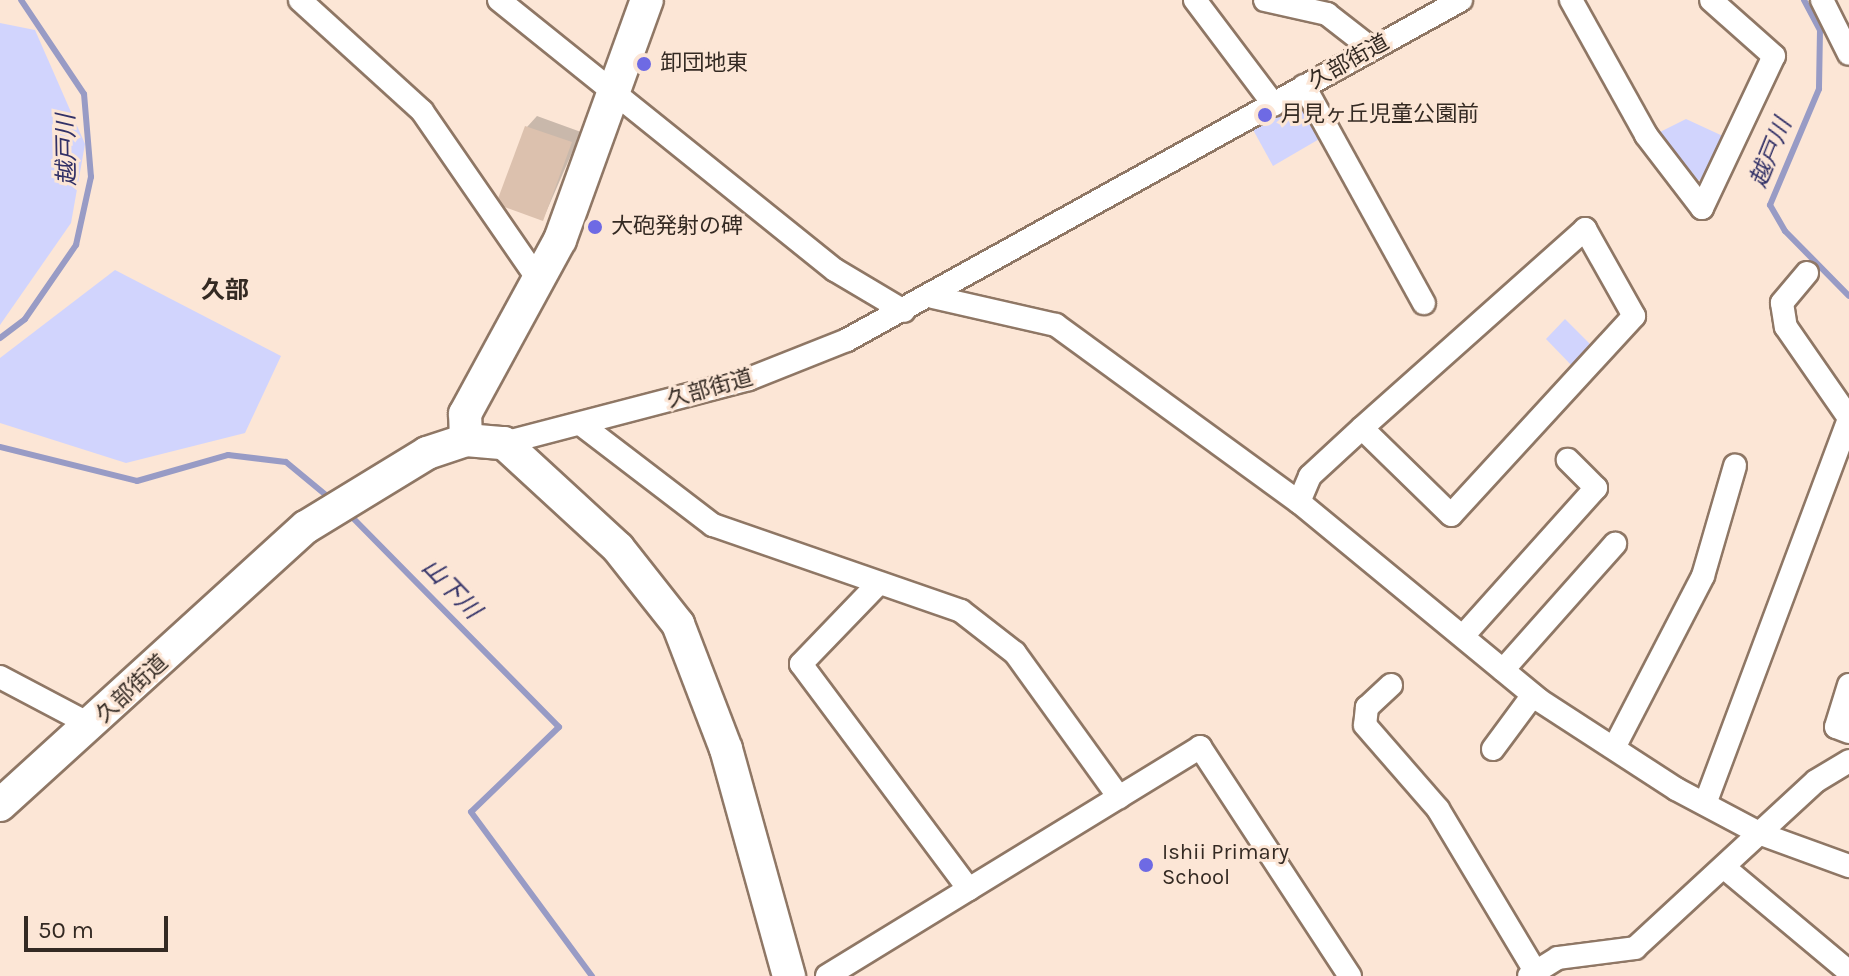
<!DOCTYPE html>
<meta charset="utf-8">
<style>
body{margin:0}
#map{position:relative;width:1849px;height:976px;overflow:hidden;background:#fce6d6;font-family:Karla,"Noto Sans JP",sans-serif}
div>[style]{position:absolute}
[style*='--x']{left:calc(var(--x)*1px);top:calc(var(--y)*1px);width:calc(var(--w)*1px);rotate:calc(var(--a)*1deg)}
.green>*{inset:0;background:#d1d4fd}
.shadow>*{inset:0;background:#0003}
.stream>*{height:6px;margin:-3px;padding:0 3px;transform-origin:3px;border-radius:3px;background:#989bc5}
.building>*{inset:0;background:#dcc1ae}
.roads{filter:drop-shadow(2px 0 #8f7765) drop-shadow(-2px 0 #8f7765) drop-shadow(0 2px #8f7765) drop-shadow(0 -2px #8f7765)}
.street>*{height:22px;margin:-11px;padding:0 11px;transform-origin:11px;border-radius:11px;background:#fff}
.secondary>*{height:32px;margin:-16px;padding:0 16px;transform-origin:16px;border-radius:16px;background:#fff}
.dots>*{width:22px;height:22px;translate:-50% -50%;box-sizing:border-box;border:4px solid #fce6d6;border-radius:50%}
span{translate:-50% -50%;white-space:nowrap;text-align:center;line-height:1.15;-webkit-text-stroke:6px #fce6d6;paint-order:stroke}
.street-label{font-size:22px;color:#342a23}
.poi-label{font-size:22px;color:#342a23}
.left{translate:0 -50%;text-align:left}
.water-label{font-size:24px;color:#323167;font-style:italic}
.neighbourhood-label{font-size:24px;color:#342a23;font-weight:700}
.scale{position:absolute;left:24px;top:916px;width:144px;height:36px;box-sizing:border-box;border:4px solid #342a23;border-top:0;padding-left:10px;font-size:24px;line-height:28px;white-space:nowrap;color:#342a23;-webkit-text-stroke:6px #fce6d6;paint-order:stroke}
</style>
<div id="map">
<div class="green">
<i style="clip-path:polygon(0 23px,35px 30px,85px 144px,71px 223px,0 325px)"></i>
<i style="clip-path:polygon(1296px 97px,1321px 138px,1273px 166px,1251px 126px)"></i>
<i style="clip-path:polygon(1686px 119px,1725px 137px,1705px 179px,1692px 181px,1658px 133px)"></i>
<i style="clip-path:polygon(115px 270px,281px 356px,245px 433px,126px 463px,0 423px,0 358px)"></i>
<i style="clip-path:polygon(1565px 319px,1593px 347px,1574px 368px,1546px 339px)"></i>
</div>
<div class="shadow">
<i style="clip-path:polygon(537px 116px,581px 132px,543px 219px,527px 127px)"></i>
</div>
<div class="stream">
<i style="--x:1804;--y:0;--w:34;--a:62"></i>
<i style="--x:1820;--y:30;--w:59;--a:91"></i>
<i style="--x:1819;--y:89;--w:126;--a:112.9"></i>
<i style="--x:1770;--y:205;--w:30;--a:60"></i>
<i style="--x:1785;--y:231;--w:91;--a:45.4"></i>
<i style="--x:0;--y:338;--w:31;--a:-37"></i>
<i style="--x:25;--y:319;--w:90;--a:-55.4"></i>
<i style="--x:76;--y:245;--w:70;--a:-77.6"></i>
<i style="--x:91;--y:177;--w:83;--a:-94.8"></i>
<i style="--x:84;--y:94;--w:113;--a:-123.8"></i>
<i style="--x:0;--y:447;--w:141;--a:13.9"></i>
<i style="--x:137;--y:481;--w:95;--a:-15.9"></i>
<i style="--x:228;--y:455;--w:58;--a:6.9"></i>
<i style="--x:286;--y:462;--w:60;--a:39.6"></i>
<i style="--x:347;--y:512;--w:302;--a:45.4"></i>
<i style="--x:559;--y:727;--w:122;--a:136"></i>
<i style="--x:471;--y:812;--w:204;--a:53.6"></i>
</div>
<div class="building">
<i style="clip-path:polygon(525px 126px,572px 142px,543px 221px,496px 204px)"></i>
</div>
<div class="roads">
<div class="street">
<i style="--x:300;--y:0;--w:165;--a:42.3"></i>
<i style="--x:422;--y:111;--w:208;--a:55.4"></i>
<i style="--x:499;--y:0;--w:431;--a:38.8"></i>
<i style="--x:835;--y:270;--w:80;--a:30.7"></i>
<i style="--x:1195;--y:0;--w:131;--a:53"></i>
<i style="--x:1265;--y:0;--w:64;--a:12.7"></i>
<i style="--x:1327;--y:14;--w:57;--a:37.9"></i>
<i style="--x:1571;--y:0;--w:154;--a:60.9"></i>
<i style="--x:1646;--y:135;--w:92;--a:52.5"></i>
<i style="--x:1702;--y:208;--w:168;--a:-64.7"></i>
<i style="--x:1774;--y:56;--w:84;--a:-138.4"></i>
<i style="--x:1822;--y:0;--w:60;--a:63.4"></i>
<i style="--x:1304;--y:86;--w:248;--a:61.1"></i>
<i style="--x:1807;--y:273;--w:39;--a:130"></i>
<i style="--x:1782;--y:303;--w:24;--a:81"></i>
<i style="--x:1786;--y:327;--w:111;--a:55.3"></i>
<i style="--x:933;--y:297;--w:126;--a:12.8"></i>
<i style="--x:1056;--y:325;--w:301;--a:36.1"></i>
<i style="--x:1299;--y:502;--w:311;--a:39.5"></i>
<i style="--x:1539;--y:700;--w:163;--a:33"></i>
<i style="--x:1676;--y:789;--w:96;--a:27.9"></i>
<i style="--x:1761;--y:834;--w:94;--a:20"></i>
<i style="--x:582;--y:425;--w:165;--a:37.4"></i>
<i style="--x:713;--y:525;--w:262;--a:19.1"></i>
<i style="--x:961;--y:611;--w:68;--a:37.9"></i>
<i style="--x:1015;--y:653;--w:178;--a:54.2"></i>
<i style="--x:504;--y:443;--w:253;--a:-14.6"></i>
<i style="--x:749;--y:379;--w:105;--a:-21.7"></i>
<i style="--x:847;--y:340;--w:702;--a:-28.98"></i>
<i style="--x:1299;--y:502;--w:28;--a:-67"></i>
<i style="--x:1310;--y:476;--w:71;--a:-42.7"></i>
<i style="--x:1362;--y:428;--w:299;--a:-41.7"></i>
<i style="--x:1585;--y:229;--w:100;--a:60.6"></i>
<i style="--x:1634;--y:316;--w:270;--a:132.6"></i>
<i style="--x:1451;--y:515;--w:124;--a:-135.7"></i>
<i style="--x:878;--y:584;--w:111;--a:133.9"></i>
<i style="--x:801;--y:664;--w:281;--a:53.3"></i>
<i style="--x:1463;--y:636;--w:199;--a:-48.1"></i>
<i style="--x:1596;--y:488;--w:40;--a:-135"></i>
<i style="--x:1503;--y:670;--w:169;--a:-48.4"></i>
<i style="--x:0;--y:677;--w:105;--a:27.8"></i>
<i style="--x:1391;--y:685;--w:33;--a:137"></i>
<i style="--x:1367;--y:707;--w:18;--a:96"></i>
<i style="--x:1365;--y:725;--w:111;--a:49"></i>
<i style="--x:1438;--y:809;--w:189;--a:59.1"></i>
<i style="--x:1849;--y:685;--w:44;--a:107.2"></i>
<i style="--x:1836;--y:727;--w:14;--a:21"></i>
<i style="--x:1616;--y:744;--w:189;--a:-62.6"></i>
<i style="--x:1703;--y:576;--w:115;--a:-73.8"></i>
<i style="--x:1493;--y:749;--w:67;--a:-53.5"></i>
<i style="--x:1705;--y:804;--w:412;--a:-69.5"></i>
<i style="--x:1726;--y:869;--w:160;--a:39.9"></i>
<i style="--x:827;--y:976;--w:438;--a:-31.5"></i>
<i style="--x:1200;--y:747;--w:274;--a:56.8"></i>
<i style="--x:1529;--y:976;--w:34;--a:-32"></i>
<i style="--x:1558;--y:958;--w:78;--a:-7.4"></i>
<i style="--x:1635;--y:948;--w:246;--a:-42.7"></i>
<i style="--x:1816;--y:781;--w:39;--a:-31"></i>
</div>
<div class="secondary">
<i style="--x:466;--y:440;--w:26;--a:-92"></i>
<i style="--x:465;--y:414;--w:198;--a:-61.4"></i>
<i style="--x:560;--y:240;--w:255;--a:-70.1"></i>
<i style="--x:0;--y:805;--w:413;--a:-42.3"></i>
<i style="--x:306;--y:527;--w:142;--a:-31.4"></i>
<i style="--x:427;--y:453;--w:41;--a:-18.4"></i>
<i style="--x:466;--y:440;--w:38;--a:5"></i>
<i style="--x:504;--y:443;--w:155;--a:42.6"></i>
<i style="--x:618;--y:548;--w:97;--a:51.7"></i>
<i style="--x:678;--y:624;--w:134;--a:69"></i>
<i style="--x:726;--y:749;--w:236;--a:74.5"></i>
</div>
</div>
<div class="dots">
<i style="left:644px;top:64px;background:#6e6ae4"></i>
<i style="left:1265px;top:115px;background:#6e6ae4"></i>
<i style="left:595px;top:227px;background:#6e6ae4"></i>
<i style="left:1146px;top:865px;background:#6e6ae4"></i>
</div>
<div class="street-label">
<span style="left:1349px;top:62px;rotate:-29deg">久部街道</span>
<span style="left:710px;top:389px;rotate:-16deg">久部街道</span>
<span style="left:132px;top:689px;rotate:-43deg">久部街道</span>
</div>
<div class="poi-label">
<span class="left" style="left:660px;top:64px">卸団地東</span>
<span class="left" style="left:1281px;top:115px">月見ヶ丘児童公園前</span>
<span class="left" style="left:611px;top:227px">大砲発射の碑</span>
<span class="left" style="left:1162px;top:865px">Ishii Primary<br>School</span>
</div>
<div class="water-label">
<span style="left:67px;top:150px;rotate:-91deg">越戸川</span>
<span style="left:1771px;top:153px;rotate:-68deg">越戸川</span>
<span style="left:451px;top:589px;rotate:46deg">山下川</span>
</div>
<div class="neighbourhood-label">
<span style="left:225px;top:291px">久部</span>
</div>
<div class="scale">50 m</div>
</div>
